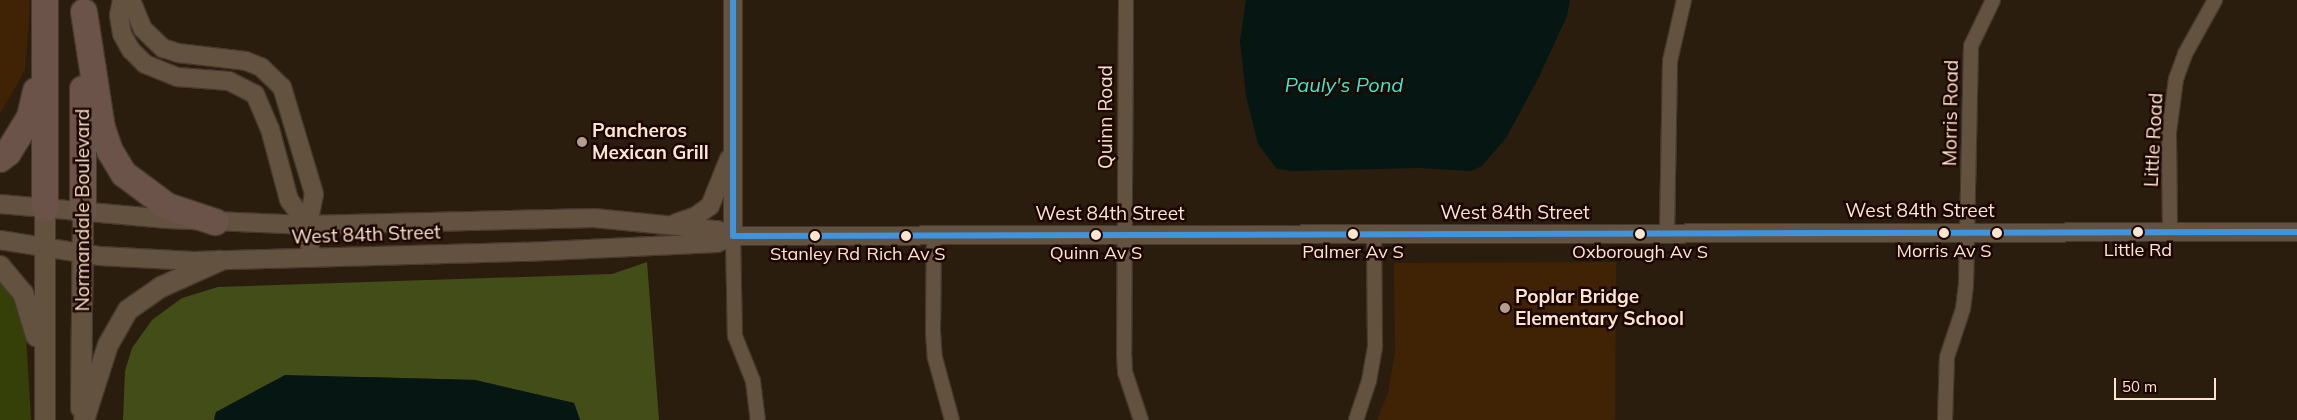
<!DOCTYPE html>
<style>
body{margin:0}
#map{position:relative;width:2297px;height:420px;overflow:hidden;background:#2b1d0e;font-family:Mulish,sans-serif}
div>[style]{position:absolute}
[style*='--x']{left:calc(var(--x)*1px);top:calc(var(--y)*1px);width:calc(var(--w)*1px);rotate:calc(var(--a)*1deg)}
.built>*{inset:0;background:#402304}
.green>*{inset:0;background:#354008}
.forest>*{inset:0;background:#424d17}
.water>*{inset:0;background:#061612}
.roads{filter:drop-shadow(1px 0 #46392e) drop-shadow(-1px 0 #46392e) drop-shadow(0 1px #46392e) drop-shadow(0 -1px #46392e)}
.minor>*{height:14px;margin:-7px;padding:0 7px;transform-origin:7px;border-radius:7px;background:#645240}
.tertiary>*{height:18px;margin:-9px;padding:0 9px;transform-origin:9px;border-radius:9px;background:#645240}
.secondary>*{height:20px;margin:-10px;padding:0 10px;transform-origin:10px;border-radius:10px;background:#645240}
.motorway>*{height:26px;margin:-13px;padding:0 13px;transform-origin:13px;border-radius:13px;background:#6b534a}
.bus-1>*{height:6px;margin:-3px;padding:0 3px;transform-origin:3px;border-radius:3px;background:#4094de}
.dots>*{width:14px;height:14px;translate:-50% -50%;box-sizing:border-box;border:2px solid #1c0700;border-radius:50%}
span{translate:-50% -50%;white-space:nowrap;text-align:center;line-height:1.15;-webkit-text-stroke:5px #1c0700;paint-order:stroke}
.bus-label{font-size:18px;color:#ffe5d0}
.street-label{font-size:19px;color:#ffe5d0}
.poi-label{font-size:19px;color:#ffe5d0;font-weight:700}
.left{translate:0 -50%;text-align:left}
.water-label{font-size:20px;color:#3ae7d1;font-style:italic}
.scale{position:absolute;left:2114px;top:378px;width:102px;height:22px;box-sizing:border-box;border:2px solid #ffe5d0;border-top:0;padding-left:6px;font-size:15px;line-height:18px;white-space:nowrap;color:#ffe5d0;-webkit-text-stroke:4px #1c0700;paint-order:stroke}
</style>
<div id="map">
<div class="built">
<i style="clip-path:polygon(0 0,29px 0,30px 4px,25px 70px,0 114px)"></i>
<i style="clip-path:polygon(1616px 262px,1615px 420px,1377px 420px,1388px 393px,1395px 352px,1394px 263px)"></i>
</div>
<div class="green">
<i style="clip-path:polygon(0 274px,25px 317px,31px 420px,0 420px)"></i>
</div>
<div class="forest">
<i style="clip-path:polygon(647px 262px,659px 420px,580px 420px,574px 403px,475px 380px,366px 377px,216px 412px,214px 420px,123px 420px,125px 371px,132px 348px,152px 320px,182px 298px,218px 287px,612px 274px)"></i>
</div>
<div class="water">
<i style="clip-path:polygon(1246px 0,1570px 0,1567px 16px,1538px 79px,1506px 138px,1482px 166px,1471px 171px,1419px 168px,1292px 171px,1277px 169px,1258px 144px,1246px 96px,1240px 41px)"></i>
<i style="clip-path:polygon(285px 375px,475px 380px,574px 403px,580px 420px,214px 420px,216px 412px)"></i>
</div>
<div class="roads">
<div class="minor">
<i style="--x:1126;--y:0;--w:352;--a:90.3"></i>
<i style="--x:1124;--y:352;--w:20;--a:87"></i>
<i style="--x:1125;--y:372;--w:51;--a:71.6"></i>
<i style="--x:2170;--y:232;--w:100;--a:-90.6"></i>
<i style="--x:2169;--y:132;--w:53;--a:-82.5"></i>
<i style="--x:2176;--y:79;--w:27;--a:-70"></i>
<i style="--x:2185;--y:54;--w:62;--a:-60.9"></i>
<i style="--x:1667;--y:233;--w:172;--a:-89"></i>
<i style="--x:1670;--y:61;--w:63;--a:-77.1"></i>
<i style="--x:733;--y:236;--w:100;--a:88.9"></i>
<i style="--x:735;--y:336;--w:48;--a:68.2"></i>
<i style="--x:753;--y:381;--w:39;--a:83"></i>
<i style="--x:934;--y:236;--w:96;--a:90.6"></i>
<i style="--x:933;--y:332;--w:26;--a:86"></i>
<i style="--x:935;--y:358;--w:64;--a:74.7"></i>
<i style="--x:1356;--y:420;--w:41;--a:-71.6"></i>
<i style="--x:1369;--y:381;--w:36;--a:-80"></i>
<i style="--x:1375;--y:346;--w:112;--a:-90.5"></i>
<i style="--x:1945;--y:420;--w:63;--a:-88.2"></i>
<i style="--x:1947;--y:357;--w:51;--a:-71.6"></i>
<i style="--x:1963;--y:309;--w:25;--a:-83"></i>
<i style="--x:1966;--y:284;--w:238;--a:-88.8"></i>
<i style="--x:1971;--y:46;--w:51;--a:-64.4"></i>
</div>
<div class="tertiary">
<i style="--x:122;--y:0;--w:15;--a:101"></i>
<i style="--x:119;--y:15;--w:19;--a:81"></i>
<i style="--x:122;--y:34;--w:18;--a:61"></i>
<i style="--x:131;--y:50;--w:20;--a:45"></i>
<i style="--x:145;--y:64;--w:35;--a:22"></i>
<i style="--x:178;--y:77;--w:51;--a:4.5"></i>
<i style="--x:229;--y:81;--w:29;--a:27"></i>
<i style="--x:255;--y:94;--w:38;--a:67"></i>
<i style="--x:270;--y:129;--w:73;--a:75"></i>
<i style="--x:289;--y:200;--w:31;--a:53"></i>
<i style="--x:131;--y:0;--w:31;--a:68"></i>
<i style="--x:143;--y:29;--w:28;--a:44"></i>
<i style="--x:163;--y:48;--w:16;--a:18"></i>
<i style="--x:178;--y:53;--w:68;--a:6.7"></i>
<i style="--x:246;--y:61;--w:16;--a:22"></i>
<i style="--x:261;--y:67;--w:29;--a:44"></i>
<i style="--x:282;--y:87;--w:112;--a:73.3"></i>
<i style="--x:314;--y:194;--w:32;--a:101"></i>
<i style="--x:308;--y:225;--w:33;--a:85"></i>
<i style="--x:733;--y:0;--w:236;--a:90"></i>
<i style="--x:0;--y:204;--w:168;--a:5.1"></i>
<i style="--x:167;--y:219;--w:141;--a:2.4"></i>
<i style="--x:308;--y:225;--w:286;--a:-1.4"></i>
<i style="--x:594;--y:218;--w:124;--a:5.6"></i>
<i style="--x:717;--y:230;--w:17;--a:21"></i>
<i style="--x:733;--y:236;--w:1564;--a:-0.15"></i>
<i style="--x:676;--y:223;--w:21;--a:-19"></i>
<i style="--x:696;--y:216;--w:17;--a:-36"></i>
<i style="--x:710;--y:206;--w:51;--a:-68"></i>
<i style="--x:0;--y:240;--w:100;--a:9.2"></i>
<i style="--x:99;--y:256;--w:95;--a:3"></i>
<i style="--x:194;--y:261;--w:331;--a:-1.6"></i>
<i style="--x:525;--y:252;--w:192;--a:-2.7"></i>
<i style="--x:717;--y:243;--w:17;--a:-24"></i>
</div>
<div class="secondary">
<i style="--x:45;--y:208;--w:212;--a:90"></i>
<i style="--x:0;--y:266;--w:35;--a:50"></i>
<i style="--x:23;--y:293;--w:45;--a:73.2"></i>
<i style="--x:81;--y:408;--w:195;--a:-89.4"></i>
<i style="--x:84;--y:420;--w:79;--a:-72.3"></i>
<i style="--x:108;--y:345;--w:40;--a:-60.3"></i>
<i style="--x:128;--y:310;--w:40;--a:-34.9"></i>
<i style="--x:161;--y:287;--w:64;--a:-24.1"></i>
</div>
<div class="motorway">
<i style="--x:84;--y:12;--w:117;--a:81.2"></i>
<i style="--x:102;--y:128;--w:24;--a:71"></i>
<i style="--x:110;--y:151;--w:27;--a:59"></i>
<i style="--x:124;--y:174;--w:54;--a:36.7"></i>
<i style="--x:167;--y:206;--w:51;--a:18.4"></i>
<i style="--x:0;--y:159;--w:10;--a:-37"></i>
<i style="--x:8;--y:153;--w:42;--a:-58.6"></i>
<i style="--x:30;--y:117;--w:27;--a:-77"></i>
<i style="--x:45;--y:208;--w:208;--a:-90"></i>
<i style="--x:83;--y:213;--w:124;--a:-90"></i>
</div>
</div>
<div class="bus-1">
<i style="--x:733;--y:0;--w:236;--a:90"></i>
<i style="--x:733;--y:236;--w:1564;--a:-0.15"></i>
</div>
<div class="dots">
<i style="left:582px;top:142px;background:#b59f8c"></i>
<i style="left:2138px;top:232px;background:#ffe5d0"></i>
<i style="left:1944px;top:233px;background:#ffe5d0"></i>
<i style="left:1997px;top:233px;background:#ffe5d0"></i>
<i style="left:1353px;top:234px;background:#ffe5d0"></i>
<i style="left:1640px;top:234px;background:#ffe5d0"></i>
<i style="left:1096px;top:235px;background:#ffe5d0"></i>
<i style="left:815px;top:236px;background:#ffe5d0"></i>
<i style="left:906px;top:236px;background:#ffe5d0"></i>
<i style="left:1505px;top:308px;background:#b59f8c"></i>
</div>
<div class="bus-label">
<span style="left:2138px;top:250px">Little Rd</span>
<span style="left:1944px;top:251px">Morris Av S</span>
<span style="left:1353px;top:252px">Palmer Av S</span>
<span style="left:1640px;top:252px">Oxborough Av S</span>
<span style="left:1096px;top:253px">Quinn Av S</span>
<span style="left:815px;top:254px">Stanley Rd</span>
<span style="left:906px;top:254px">Rich Av S</span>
</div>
<div class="street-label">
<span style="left:1951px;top:113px;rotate:-89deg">Morris Road</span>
<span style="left:1106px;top:117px;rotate:-90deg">Quinn Road</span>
<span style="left:2154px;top:140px;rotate:-87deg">Little Road</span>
<span style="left:83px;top:210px;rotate:-90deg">Normandale Boulevard</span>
<span style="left:1920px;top:211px">West 84th Street</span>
<span style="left:1515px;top:213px">West 84th Street</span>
<span style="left:1110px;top:214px">West 84th Street</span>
<span style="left:366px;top:235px;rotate:-2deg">West 84th Street</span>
</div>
<div class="poi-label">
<span class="left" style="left:592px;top:142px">Pancheros<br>Mexican Grill</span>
<span class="left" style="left:1515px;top:308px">Poplar Bridge<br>Elementary School</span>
</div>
<div class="water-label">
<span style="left:1344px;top:84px">Pauly's Pond</span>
</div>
<div class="scale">50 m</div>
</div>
